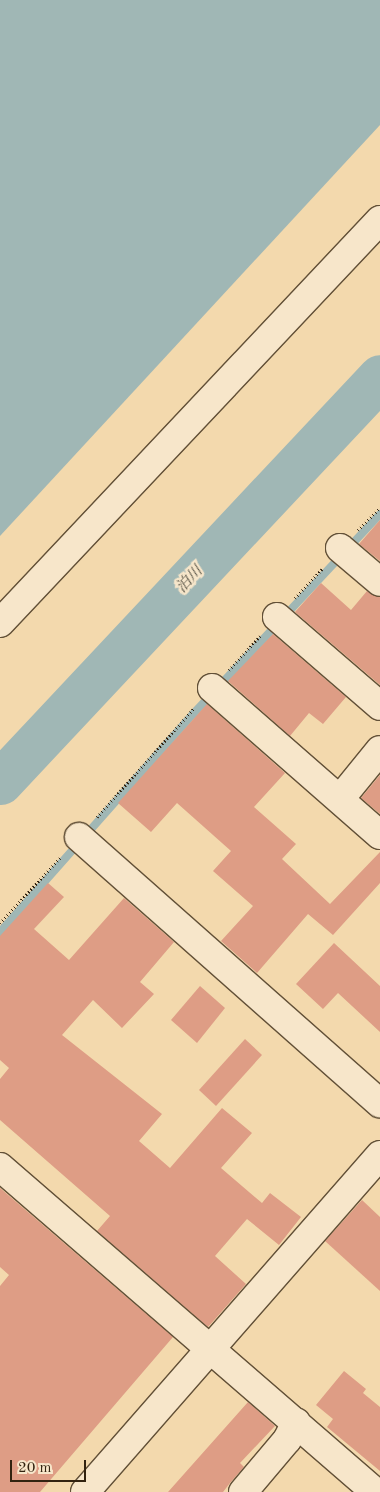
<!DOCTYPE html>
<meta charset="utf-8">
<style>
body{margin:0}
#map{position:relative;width:380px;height:1492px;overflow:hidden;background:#f3d9ad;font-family:"Old Standard TT","Noto Serif JP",serif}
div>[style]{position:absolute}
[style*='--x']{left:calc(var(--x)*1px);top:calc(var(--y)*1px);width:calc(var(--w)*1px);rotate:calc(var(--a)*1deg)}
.water>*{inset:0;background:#a0b7b5}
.stream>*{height:8px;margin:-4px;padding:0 4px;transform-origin:4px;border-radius:4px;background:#a0b7b5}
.river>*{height:45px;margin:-22.5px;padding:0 22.5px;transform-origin:22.5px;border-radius:22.5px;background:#a0b7b5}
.building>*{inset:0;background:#de9d85}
.path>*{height:3px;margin-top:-1.5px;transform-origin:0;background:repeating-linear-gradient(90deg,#322310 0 1px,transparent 0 3.5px)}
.roads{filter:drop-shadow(1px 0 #625037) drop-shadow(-1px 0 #625037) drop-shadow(0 1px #625037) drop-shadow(0 -1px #625037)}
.minor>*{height:28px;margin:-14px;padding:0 14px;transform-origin:14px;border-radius:14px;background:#f7e6ca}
span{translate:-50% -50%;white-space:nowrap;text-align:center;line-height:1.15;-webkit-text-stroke:5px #f7e6ca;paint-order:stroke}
.water-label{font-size:15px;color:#534f42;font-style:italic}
.scale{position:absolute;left:10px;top:1460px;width:76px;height:22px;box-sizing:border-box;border:2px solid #322310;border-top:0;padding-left:6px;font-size:15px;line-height:18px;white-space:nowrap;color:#322310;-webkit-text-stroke:4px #f7e6ca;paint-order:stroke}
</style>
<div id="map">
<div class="water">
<i style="clip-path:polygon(0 0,380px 0,380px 125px,0 536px)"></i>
</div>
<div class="stream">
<i style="--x:0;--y:932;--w:291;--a:-48.5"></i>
<i style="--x:193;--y:714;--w:274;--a:-46.9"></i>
</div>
<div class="river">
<i style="--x:0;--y:782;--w:555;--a:-46.82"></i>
</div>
<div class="building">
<i style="clip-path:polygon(380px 520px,380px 561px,359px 544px)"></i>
<i style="clip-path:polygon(321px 583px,351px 610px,367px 591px,380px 597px,380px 685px,295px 612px)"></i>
<i style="clip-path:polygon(273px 634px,346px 697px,323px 724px,309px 713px,290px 736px,228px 681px)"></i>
<i style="clip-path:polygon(207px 704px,285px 773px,254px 807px,296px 844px,282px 859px,330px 904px,380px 852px,380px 883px,333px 935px,308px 914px,257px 973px,221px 941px,253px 906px,213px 871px,231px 851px,177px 803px,151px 832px,118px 803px)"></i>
<i style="clip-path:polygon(380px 775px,380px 814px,361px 798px)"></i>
<i style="clip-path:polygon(48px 883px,64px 897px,34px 929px,69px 960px,124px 898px,174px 942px,140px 982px,154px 994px,122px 1028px,93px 1000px,62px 1035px,162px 1114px,139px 1141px,170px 1168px,222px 1108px,252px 1133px,221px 1168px,262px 1203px,270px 1193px,301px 1217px,279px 1245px,247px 1219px,215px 1256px,246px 1284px,208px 1327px,97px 1231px,110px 1216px,0 1120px,0 1079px,9px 1068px,0 1060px,0 936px)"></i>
<i style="clip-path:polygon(334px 943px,380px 986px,380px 1032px,338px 993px,323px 1009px,296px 984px)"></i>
<i style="clip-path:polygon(200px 986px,225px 1008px,197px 1043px,171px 1020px)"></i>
<i style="clip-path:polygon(245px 1039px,262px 1055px,216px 1106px,199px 1090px)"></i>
<i style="clip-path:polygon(0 1188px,173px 1337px,40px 1492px,0 1492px,0 1286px,9px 1275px,0 1267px)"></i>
<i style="clip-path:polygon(362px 1200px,380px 1217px,380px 1291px,325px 1241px)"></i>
<i style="clip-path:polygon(344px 1371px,366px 1389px,363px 1393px,380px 1407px,380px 1471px,327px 1427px,333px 1419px,316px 1405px)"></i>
<i style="clip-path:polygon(248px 1402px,275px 1426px,240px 1463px,244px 1467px,230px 1483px,223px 1492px,168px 1492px)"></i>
</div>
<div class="path">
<i style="--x:358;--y:530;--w:31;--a:-45"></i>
<i style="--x:295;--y:598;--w:41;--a:-47"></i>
<i style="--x:229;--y:670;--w:46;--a:-47.6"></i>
<i style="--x:97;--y:817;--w:146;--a:-48.3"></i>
<i style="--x:0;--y:923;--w:90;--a:-47.3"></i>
</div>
<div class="roads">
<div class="minor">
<i style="--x:340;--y:548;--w:52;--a:40.4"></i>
<i style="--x:277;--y:617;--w:136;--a:40.8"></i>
<i style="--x:0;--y:623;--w:554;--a:-46.68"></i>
<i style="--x:212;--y:688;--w:223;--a:41.2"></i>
<i style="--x:340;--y:799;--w:63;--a:-50.8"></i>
<i style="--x:79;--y:837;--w:402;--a:41.5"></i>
<i style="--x:0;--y:1167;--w:496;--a:40.9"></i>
<i style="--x:85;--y:1492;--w:448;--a:-48.8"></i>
<i style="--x:243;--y:1492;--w:68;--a:-49.8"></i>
<i style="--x:287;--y:1440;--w:20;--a:-63"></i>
</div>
</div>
<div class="water-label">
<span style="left:190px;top:580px;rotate:-47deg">泊川</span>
</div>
<div class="scale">20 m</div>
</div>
